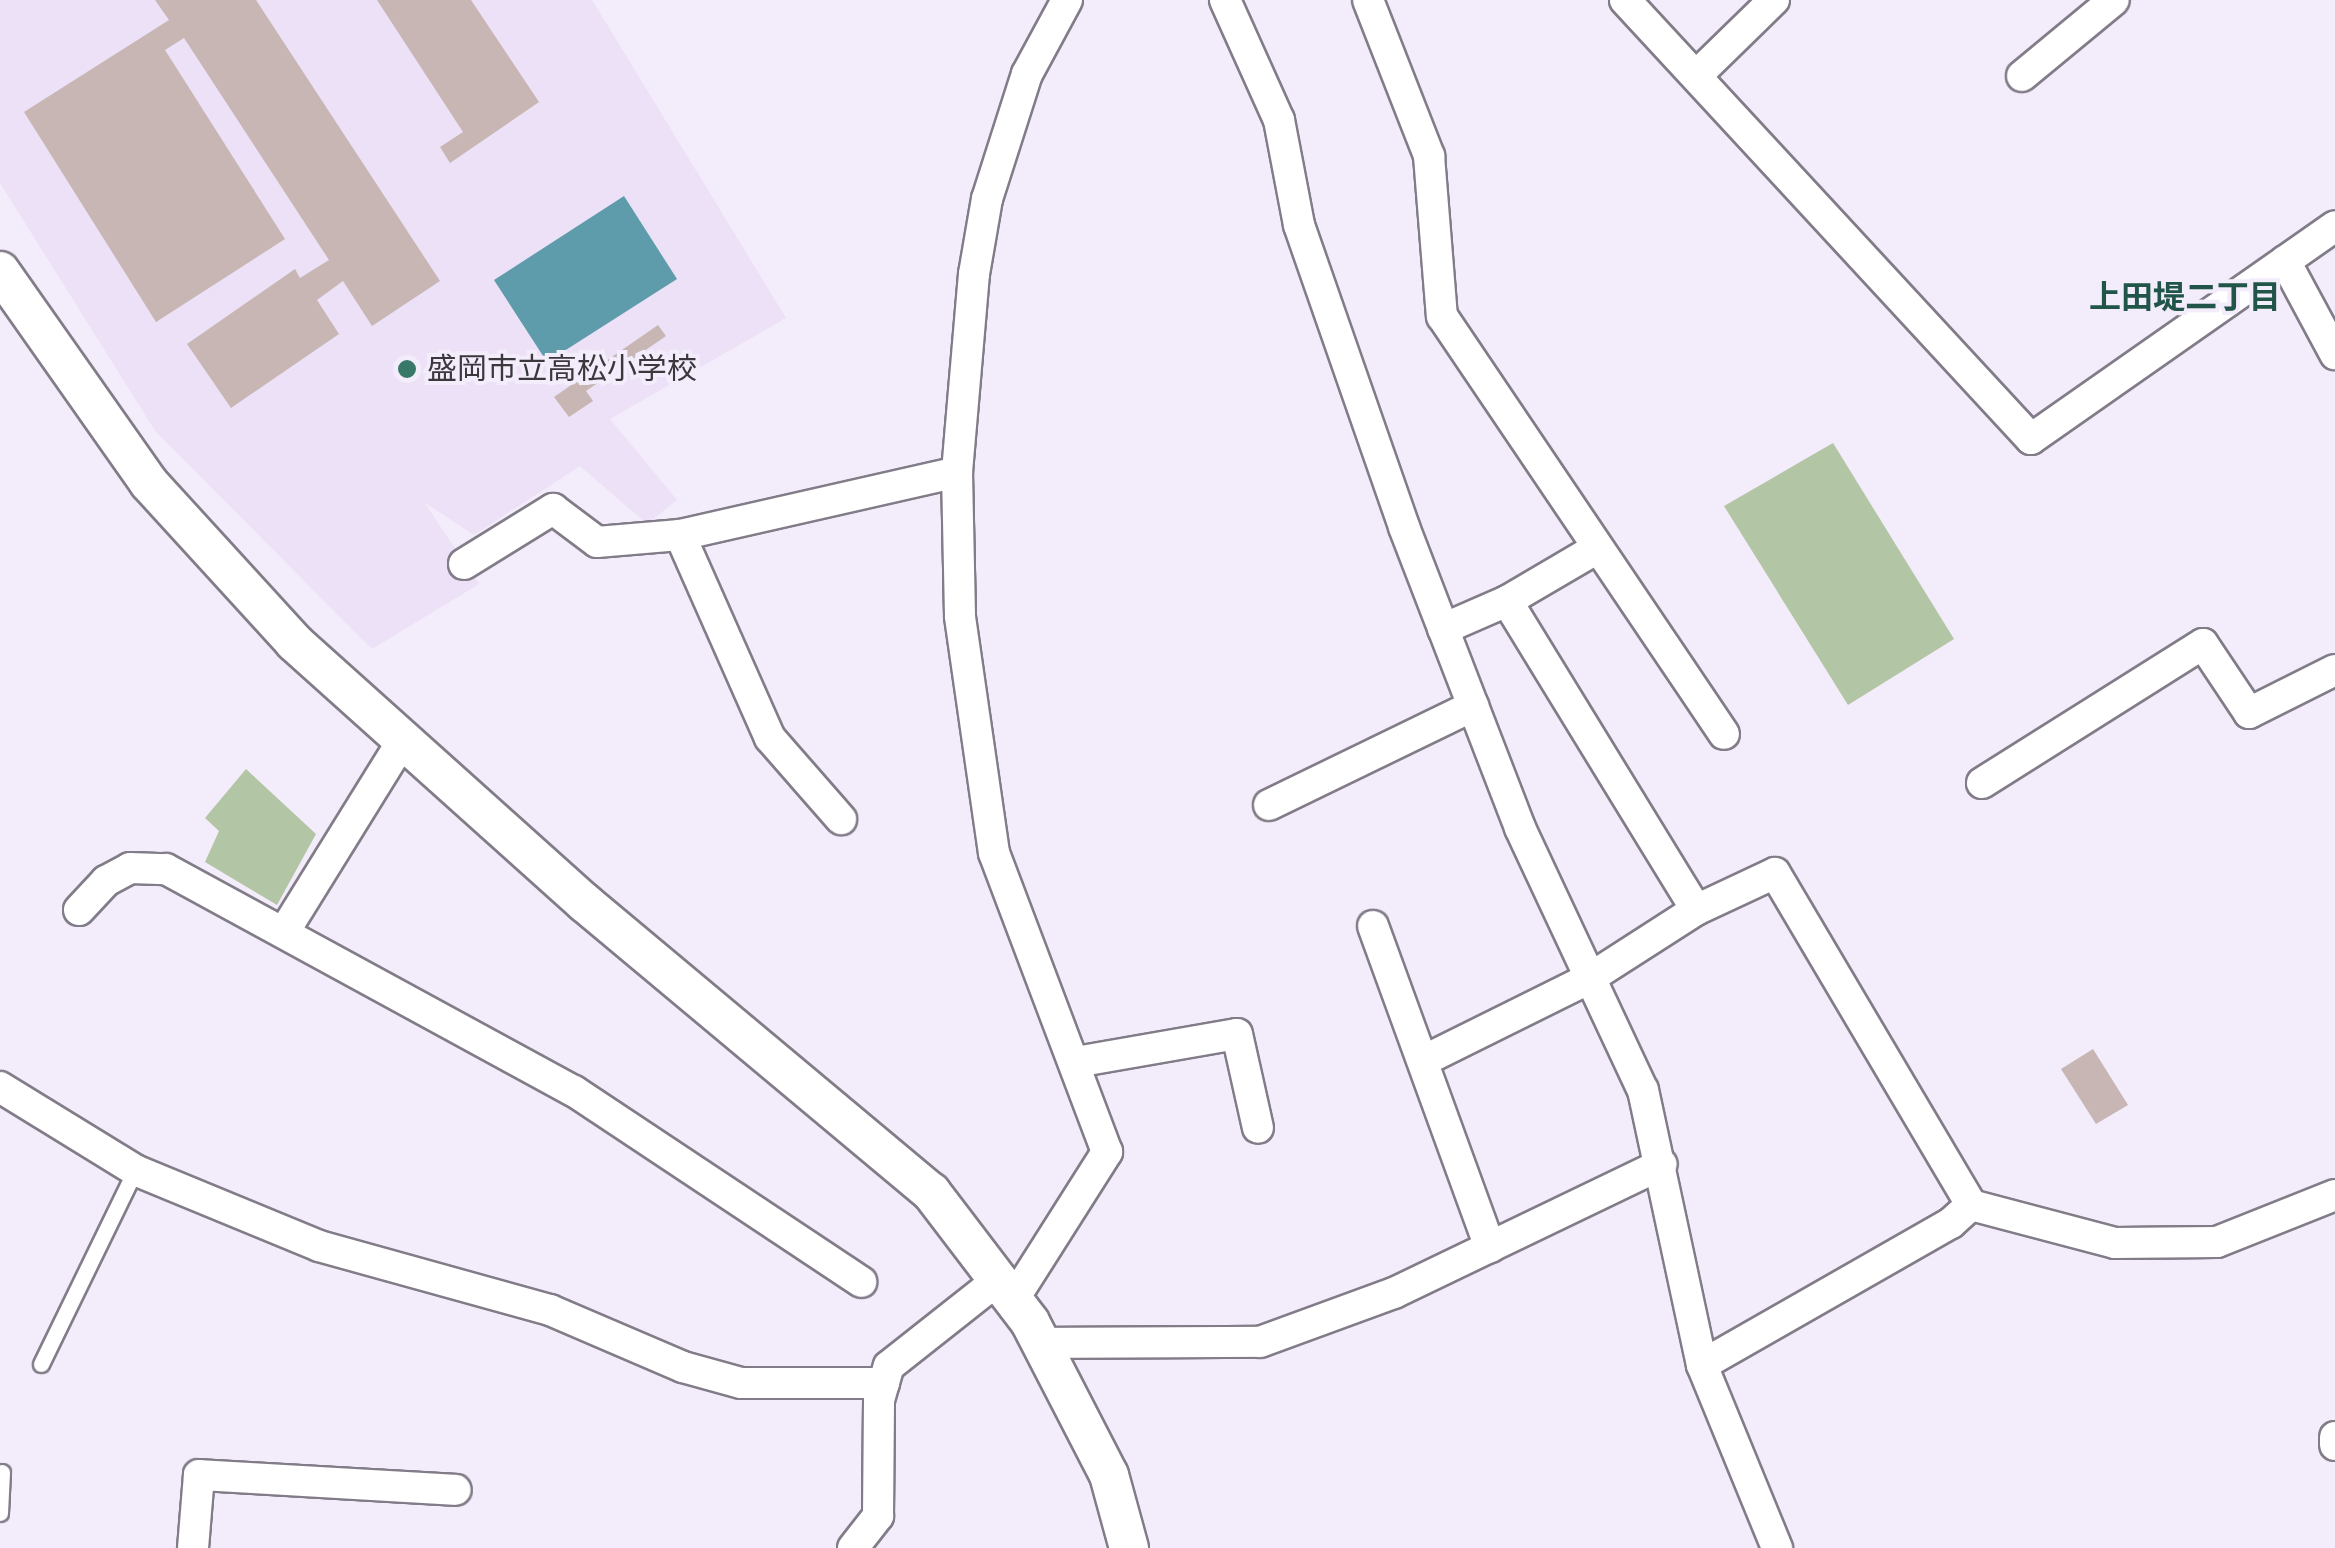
<!DOCTYPE html>
<meta charset="utf-8">
<style>
body{margin:0}
#map{position:relative;width:2335px;height:1548px;overflow:hidden;background:#f3ecfa;font-family:"Roboto Condensed","Noto Sans JP",sans-serif}
div>[style]{position:absolute}
[style*='--x']{left:calc(var(--x)*1px);top:calc(var(--y)*1px);width:calc(var(--w)*1px);rotate:calc(var(--a)*1deg)}
.built>*{inset:0;background:#ece1f6}
.green>*{inset:0;background:#b2c5a5}
.water>*{inset:0;background:#5e9cac}
.building>*{inset:0;background:#c7b6b4}
.roads{filter:drop-shadow(2px 0 #827c88) drop-shadow(-2px 0 #827c88) drop-shadow(0 2px #827c88) drop-shadow(0 -2px #827c88)}
.service>*{height:15px;margin:-7.5px;padding:0 7.5px;transform-origin:7.5px;border-radius:7.5px;background:#fff}
.minor>*{height:30px;margin:-15px;padding:0 15px;transform-origin:15px;border-radius:15px;background:#fff}
.tertiary>*{height:38px;margin:-19px;padding:0 19px;transform-origin:19px;border-radius:19px;background:#fff}
.dots>*{width:28px;height:28px;translate:-50% -50%;box-sizing:border-box;border:5px solid #f3ecfa;border-radius:50%}
span{translate:-50% -50%;white-space:nowrap;text-align:center;line-height:1.15;-webkit-text-stroke:8px #f3ecfa;paint-order:stroke}
.poi-label{font-size:30px;color:#3a373d}
.left{translate:0 -50%;text-align:left}
.neighbourhood-label{font-size:32px;color:#215549;font-weight:700}
</style>
<div id="map">
<div class="built">
<i style="clip-path:polygon(0 0,592px 0,786px 318px,610px 419px,677px 500px,647px 524px,580px 466px,474px 535px,424px 502px,479px 584px,372px 649px,156px 432px,0 183px)"></i>
</div>
<div class="green">
<i style="clip-path:polygon(1833px 443px,1954px 639px,1848px 705px,1724px 506px)"></i>
<i style="clip-path:polygon(246px 769px,316px 834px,277px 905px,205px 862px,219px 831px,205px 818px)"></i>
</div>
<div class="water">
<i style="clip-path:polygon(624px 196px,677px 279px,547px 362px,494px 280px)"></i>
</div>
<div class="building">
<i style="clip-path:polygon(155px 0,256px 0,440px 281px,372px 326px,343px 281px,317px 300px,339px 334px,231px 408px,187px 344px,295px 269px,300px 278px,329px 260px,184px 38px,165px 50px,285px 239px,156px 322px,24px 112px,169px 20px)"></i>
<i style="clip-path:polygon(377px 0,471px 0,539px 102px,450px 163px,440px 147px,463px 132px)"></i>
<i style="clip-path:polygon(658px 325px,666px 336px,586px 391px,593px 401px,569px 417px,554px 397px)"></i>
<i style="clip-path:polygon(2093px 1049px,2128px 1105px,2096px 1124px,2061px 1069px)"></i>
</div>
<div class="roads">
<div class="service">
<i style="--x:41;--y:1364;--w:216;--a:-64.1"></i>
<i style="--x:0;--y:1513;--w:41;--a:-87.2"></i>
</div>
<div class="minor">
<i style="--x:1225;--y:0;--w:132;--a:65.8"></i>
<i style="--x:1279;--y:120;--w:107;--a:79.2"></i>
<i style="--x:1299;--y:225;--w:320;--a:70.8"></i>
<i style="--x:1404;--y:527;--w:323;--a:68.9"></i>
<i style="--x:1520;--y:828;--w:289;--a:64.9"></i>
<i style="--x:1643;--y:1090;--w:281;--a:77.9"></i>
<i style="--x:1702;--y:1365;--w:198;--a:67.7"></i>
<i style="--x:1368;--y:0;--w:168;--a:68.6"></i>
<i style="--x:1429;--y:156;--w:161;--a:85.4"></i>
<i style="--x:1442;--y:316;--w:504;--a:55.99"></i>
<i style="--x:1625;--y:0;--w:598;--a:47.24"></i>
<i style="--x:2031;--y:439;--w:371;--a:-35"></i>
<i style="--x:1696;--y:76;--w:109;--a:-44.3"></i>
<i style="--x:2022;--y:76;--w:119;--a:-39.6"></i>
<i style="--x:2285;--y:261;--w:106;--a:61.7"></i>
<i style="--x:680;--y:535;--w:222;--a:66.1"></i>
<i style="--x:770;--y:738;--w:108;--a:48.8"></i>
<i style="--x:1594;--y:550;--w:101;--a:149.6"></i>
<i style="--x:1507;--y:601;--w:362;--a:58.5"></i>
<i style="--x:464;--y:564;--w:105;--a:-31.7"></i>
<i style="--x:553;--y:509;--w:55;--a:36.9"></i>
<i style="--x:597;--y:542;--w:83;--a:-4.8"></i>
<i style="--x:680;--y:535;--w:284;--a:-12.8"></i>
<i style="--x:1443;--y:629;--w:70;--a:-23.6"></i>
<i style="--x:1982;--y:783;--w:261;--a:-32.2"></i>
<i style="--x:2203;--y:644;--w:83;--a:56.3"></i>
<i style="--x:2249;--y:713;--w:96;--a:-26.6"></i>
<i style="--x:1269;--y:805;--w:227;--a:-25.9"></i>
<i style="--x:79;--y:910;--w:40;--a:-47"></i>
<i style="--x:106;--y:881;--w:27;--a:-28"></i>
<i style="--x:130;--y:868;--w:36;--a:2"></i>
<i style="--x:166;--y:869;--w:464;--a:28.6"></i>
<i style="--x:574;--y:1091;--w:345;--a:33.6"></i>
<i style="--x:1373;--y:926;--w:342;--a:70"></i>
<i style="--x:284;--y:932;--w:226;--a:-58.2"></i>
<i style="--x:1423;--y:1061;--w:186;--a:-26.4"></i>
<i style="--x:1590;--y:978;--w:126;--a:-32.7"></i>
<i style="--x:1696;--y:910;--w:87;--a:-25.1"></i>
<i style="--x:1775;--y:873;--w:386;--a:59.4"></i>
<i style="--x:1076;--y:1062;--w:163;--a:-9.9"></i>
<i style="--x:1237;--y:1034;--w:96;--a:77.4"></i>
<i style="--x:0;--y:1087;--w:158;--a:31.6"></i>
<i style="--x:135;--y:1170;--w:199;--a:22.4"></i>
<i style="--x:319;--y:1246;--w:240;--a:15.5"></i>
<i style="--x:550;--y:1310;--w:145;--a:23.2"></i>
<i style="--x:683;--y:1367;--w:60;--a:15.4"></i>
<i style="--x:741;--y:1383;--w:143;--a:0"></i>
<i style="--x:1022;--y:1286;--w:159;--a:-57.6"></i>
<i style="--x:1107;--y:1152;--w:320;--a:-110.7"></i>
<i style="--x:994;--y:853;--w:239;--a:-98.2"></i>
<i style="--x:960;--y:616;--w:144;--a:-91.2"></i>
<i style="--x:957;--y:472;--w:199;--a:-85.1"></i>
<i style="--x:974;--y:274;--w:76;--a:-80.2"></i>
<i style="--x:987;--y:199;--w:131;--a:-72.3"></i>
<i style="--x:1027;--y:74;--w:84;--a:-61.6"></i>
<i style="--x:1041;--y:1343;--w:219;--a:-0.3"></i>
<i style="--x:1260;--y:1342;--w:143;--a:-20.1"></i>
<i style="--x:1394;--y:1293;--w:297;--a:-25.7"></i>
<i style="--x:1702;--y:1365;--w:287;--a:-29.7"></i>
<i style="--x:1951;--y:1223;--w:27;--a:-42"></i>
<i style="--x:1971;--y:1205;--w:149;--a:14.8"></i>
<i style="--x:2115;--y:1243;--w:102;--a:-0.6"></i>
<i style="--x:2217;--y:1242;--w:127;--a:-21.7"></i>
<i style="--x:2335;--y:1437;--w:8;--a:90"></i>
<i style="--x:193;--y:1548;--w:73;--a:-85.3"></i>
<i style="--x:199;--y:1475;--w:257;--a:3.3"></i>
<i style="--x:853;--y:1548;--w:41;--a:-52"></i>
<i style="--x:878;--y:1516;--w:116;--a:-89.5"></i>
<i style="--x:879;--y:1400;--w:35;--a:-74"></i>
<i style="--x:889;--y:1366;--w:139;--a:-38.3"></i>
</div>
<div class="tertiary">
<i style="--x:0;--y:271;--w:259;--a:54.9"></i>
<i style="--x:149;--y:483;--w:215;--a:47.6"></i>
<i style="--x:294;--y:642;--w:391;--a:41.9"></i>
<i style="--x:585;--y:903;--w:451;--a:39.9"></i>
<i style="--x:931;--y:1192;--w:163;--a:52.7"></i>
<i style="--x:1030;--y:1322;--w:172;--a:62.7"></i>
<i style="--x:1109;--y:1475;--w:76;--a:74.7"></i>
</div>
</div>
<div class="dots">
<i style="left:407px;top:369px;background:#377868"></i>
</div>
<div class="poi-label">
<span class="left" style="left:427px;top:369px">盛岡市立高松小学校</span>
</div>
<div class="neighbourhood-label">
<span style="left:2185px;top:297px">上田堤二丁目</span>
</div>
</div>
